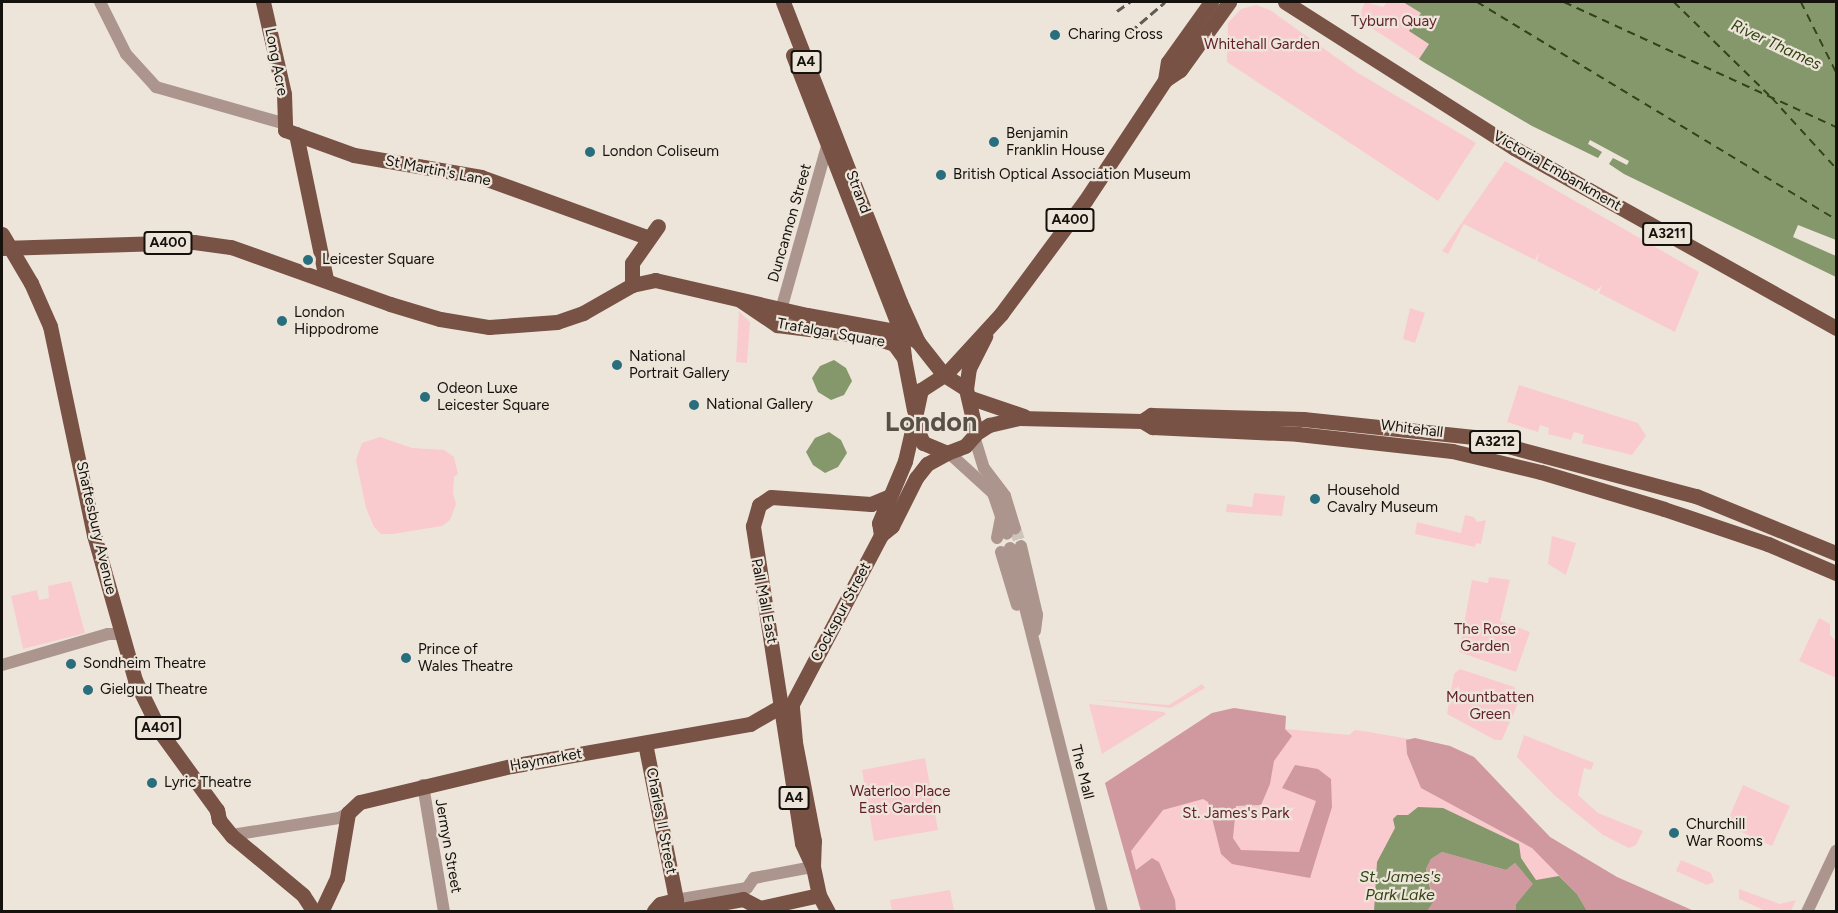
<!DOCTYPE html>
<style>
body{margin:0}
#map{position:relative;width:1838px;height:913px;overflow:hidden;background:#eee5da;font-family:Figtree,sans-serif}
div>[style]{position:absolute}
[style*='--x']{left:calc(var(--x)*1px);top:calc(var(--y)*1px);width:calc(var(--w)*1px);rotate:calc(var(--a)*1deg)}
.green>*{inset:0;background:#f9cbcf}
.forest>*{inset:0;background:#d0999f}
.water>*{inset:0;background:#84986c}
.pier>*{inset:0;background:#eee5da}
.ferry>*{height:1.5px;margin-top:-0.75px;transform-origin:0;background:repeating-linear-gradient(90deg,#314412 0 8px,transparent 0 14px)}
.minor-tunnel>*{height:12px;margin-top:-6px;transform-origin:0;background:repeating-linear-gradient(90deg,#cdc5bb 0 12px,transparent 0 18px)}
.minor>*{height:12px;margin:-6px;padding:0 6px;transform-origin:6px;border-radius:6px;background:#ac958d}
.major>*{height:15px;margin:-7.5px;padding:0 7.5px;transform-origin:7.5px;border-radius:7.5px;background:#785244}
.rail>*{height:3px;margin-top:-1.5px;transform-origin:0;background:repeating-linear-gradient(90deg,#605b55 0 9px,transparent 0 13.5px)}
.dots>*{width:16px;height:16px;translate:-50% -50%;box-sizing:border-box;border:3px solid #eee5da;border-radius:50%}
span{translate:-50% -50%;white-space:nowrap;text-align:center;line-height:1.15;-webkit-text-stroke:4.5px #eee5da;paint-order:stroke}
.shield-label span{padding:2px 4px;background:#eee5da;border:2px solid;border-radius:4px;-webkit-text-stroke-width:0}
.shield-label{font-size:14px;color:#15120e;font-weight:700}
.park-label{font-size:15px;color:#601e2b}
.poi-label{font-size:15px;color:#15120e}
.left{translate:0 -50%;text-align:left}
.street-label{font-size:15px;color:#15120e}
.water-label{font-size:16px;color:#314412;font-style:italic}
.town-label{font-size:27px;color:#585047;font-weight:700}
.frame{position:absolute;inset:0;border:3px solid #15120e;pointer-events:none}
</style>
<div id="map">
<div class="green">
<i style="clip-path:polygon(1365px 2px,1383px 7px,1387px 2px,1403px 2px,1421px 13px,1429px 44px,1419px 59px,1358px 19px)"></i>
<i style="clip-path:polygon(1256px 5px,1270px 10px,1358px 73px,1476px 143px,1438px 201px,1227px 62px,1228px 23px,1241px 9px)"></i>
<i style="clip-path:polygon(1505px 161px,1699px 272px,1675px 332px,1599px 293px,1602px 285px,1596px 291px,1537px 261px,1539px 253px,1535px 260px,1464px 224px,1448px 254px,1442px 251px)"></i>
<i style="clip-path:polygon(1410px 308px,1425px 313px,1415px 343px,1403px 339px)"></i>
<i style="clip-path:polygon(739px 311px,750px 322px,747px 363px,736px 362px)"></i>
<i style="clip-path:polygon(1519px 385px,1638px 423px,1646px 436px,1632px 455px,1582px 443px,1584px 435px,1574px 432px,1571px 440px,1548px 434px,1549px 428px,1540px 425px,1538px 432px,1507px 422px)"></i>
<i style="clip-path:polygon(380px 437px,412px 448px,444px 450px,454px 457px,458px 474px,454px 477px,453px 493px,456px 504px,450px 520px,442px 526px,393px 534px,381px 534px,374px 527px,366px 508px,356px 460px,362px 443px)"></i>
<i style="clip-path:polygon(1254px 493px,1285px 496px,1282px 516px,1226px 512px,1227px 504px,1252px 507px)"></i>
<i style="clip-path:polygon(1465px 515px,1474px 517px,1477px 522px,1486px 520px,1481px 544px,1476px 543px,1475px 547px,1415px 534px,1417px 522px,1461px 533px)"></i>
<i style="clip-path:polygon(1552px 536px,1576px 543px,1566px 575px,1548px 564px)"></i>
<i style="clip-path:polygon(1489px 577px,1510px 580px,1500px 621px,1530px 632px,1516px 672px,1459px 652px,1472px 580px,1488px 583px)"></i>
<i style="clip-path:polygon(71px 581px,85px 633px,23px 649px,11px 596px,37px 590px,39px 600px,49px 598px,48px 586px)"></i>
<i style="clip-path:polygon(1819px 618px,1830px 624px,1830px 635px,1836px 641px,1836px 678px,1799px 661px)"></i>
<i style="clip-path:polygon(1460px 669px,1514px 687px,1521px 696px,1502px 740px,1495px 740px,1447px 714px,1454px 674px)"></i>
<i style="clip-path:polygon(1202px 684px,1205px 688px,1171px 708px,1091px 699px,1169px 705px)"></i>
<i style="clip-path:polygon(1089px 704px,1164px 712px,1166px 714px,1102px 754px)"></i>
<i style="clip-path:polygon(1234px 708px,1286px 716px,1286px 729px,1349px 735px,1355px 730px,1363px 731px,1450px 746px,1474px 757px,1550px 837px,1617px 877px,1694px 911px,1141px 911px,1105px 783px,1212px 713px)"></i>
<i style="clip-path:polygon(1524px 735px,1594px 763px,1591px 770px,1584px 768px,1578px 795px,1598px 813px,1643px 831px,1636px 845px,1629px 848px,1603px 835px,1554px 795px,1517px 757px)"></i>
<i style="clip-path:polygon(925px 758px,938px 830px,874px 841px,862px 770px)"></i>
<i style="clip-path:polygon(1743px 785px,1790px 806px,1772px 846px,1726px 825px)"></i>
<i style="clip-path:polygon(1681px 860px,1711px 873px,1714px 882px,1707px 885px,1676px 871px)"></i>
<i style="clip-path:polygon(1739px 889px,1780px 904px,1796px 900px,1791px 911px,1766px 911px,1739px 899px)"></i>
<i style="clip-path:polygon(950px 890px,954px 911px,892px 911px,890px 900px)"></i>
</div>
<div class="forest">
<i style="clip-path:polygon(1234px 708px,1286px 716px,1285px 729px,1292px 736px,1274px 761px,1270px 784px,1261px 805px,1236px 806px,1233px 838px,1241px 850px,1299px 852px,1316px 801px,1282px 788px,1295px 765px,1318px 769px,1331px 779px,1332px 807px,1310px 878px,1232px 864px,1221px 854px,1208px 802px,1203px 799px,1163px 810px,1131px 851px,1136px 870px,1152px 858px,1159px 862px,1175px 900px,1176px 911px,1141px 911px,1105px 783px,1212px 713px)"></i>
<i style="clip-path:polygon(1415px 738px,1450px 746px,1474px 757px,1550px 837px,1617px 877px,1694px 911px,1587px 911px,1577px 894px,1532px 848px,1421px 788px,1407px 754px,1406px 740px)"></i>
<i style="clip-path:polygon(1442px 852px,1506px 870px,1515px 863px,1534px 884px,1516px 904px,1516px 911px,1427px 911px,1433px 898px,1426px 869px,1431px 859px)"></i>
</div>
<div class="water">
<i style="clip-path:polygon(1403px 2px,1836px 2px,1836px 277px,1624px 174px,1609px 164px,1613px 158px,1627px 165px,1629px 161px,1590px 140px,1588px 144px,1602px 152px,1598px 158px,1532px 126px,1425px 63px,1419px 59px,1429px 44px,1409px 31px,1421px 13px)"></i>
<i style="clip-path:polygon(834px 360px,846px 368px,852px 381px,844px 395px,831px 400px,818px 392px,812px 378px,820px 366px)"></i>
<i style="clip-path:polygon(829px 432px,841px 440px,847px 453px,838px 467px,825px 473px,813px 465px,806px 452px,815px 438px)"></i>
<i style="clip-path:polygon(1418px 807px,1443px 808px,1519px 844px,1521px 858px,1536px 880px,1559px 876px,1577px 894px,1587px 911px,1516px 911px,1516px 904px,1533px 884px,1515px 863px,1506px 870px,1442px 852px,1431px 859px,1426px 869px,1433px 902px,1427px 911px,1374px 912px,1377px 862px,1395px 828px,1393px 819px,1397px 815px,1408px 815px)"></i>
</div>
<div class="pier">
<i style="clip-path:polygon(1798px 225px,1836px 240px,1836px 256px,1793px 237px)"></i>
</div>
<div class="ferry">
<i style="--x:1477;--y:2;--w:419;--a:31.2"></i>
<i style="--x:1564;--y:2;--w:299;--a:24.7"></i>
<i style="--x:1674;--y:2;--w:133;--a:44.4"></i>
<i style="--x:1801;--y:2;--w:78;--a:63.4"></i>
<i style="--x:1772;--y:98;--w:95;--a:47.6"></i>
</div>
<div class="minor-tunnel">
<i style="--x:1015;--y:528;--w:19;--a:72"></i>
</div>
<div class="minor">
<i style="--x:100;--y:2;--w:58;--a:63.4"></i>
<i style="--x:126;--y:54;--w:45;--a:47.7"></i>
<i style="--x:156;--y:87;--w:131;--a:15.9"></i>
<i style="--x:779;--y:317;--w:178;--a:-74.3"></i>
<i style="--x:974;--y:436;--w:34;--a:73"></i>
<i style="--x:984;--y:468;--w:35;--a:53"></i>
<i style="--x:1005;--y:496;--w:34;--a:73"></i>
<i style="--x:949;--y:453;--w:59;--a:42.3"></i>
<i style="--x:993;--y:493;--w:43;--a:71.1"></i>
<i style="--x:997;--y:538;--w:20;--a:-79"></i>
<i style="--x:1021;--y:546;--w:71;--a:76.9"></i>
<i style="--x:1037;--y:615;--w:16;--a:97"></i>
<i style="--x:1010;--y:548;--w:375;--a:75.8"></i>
<i style="--x:1001;--y:552;--w:55;--a:73.2"></i>
<i style="--x:2;--y:665;--w:110;--a:-16.3"></i>
<i style="--x:108;--y:634;--w:13;--a:0"></i>
<i style="--x:423;--y:785;--w:129;--a:80.6"></i>
<i style="--x:238;--y:834;--w:102;--a:-9"></i>
<i style="--x:339;--y:818;--w:10;--a:-29"></i>
<i style="--x:676;--y:900;--w:72;--a:-9.6"></i>
<i style="--x:747;--y:888;--w:12;--a:-55"></i>
<i style="--x:754;--y:878;--w:60;--a:-10.6"></i>
<i style="--x:1807;--y:912;--w:68;--a:-64.6"></i>
</div>
<div class="major">
<i style="--x:263;--y:2;--w:94;--a:77.1"></i>
<i style="--x:284;--y:94;--w:36;--a:88"></i>
<i style="--x:285;--y:130;--w:73;--a:19.9"></i>
<i style="--x:354;--y:155;--w:129;--a:9.8"></i>
<i style="--x:481;--y:177;--w:177;--a:19.9"></i>
<i style="--x:783;--y:2;--w:322;--a:68.7"></i>
<i style="--x:900;--y:302;--w:44;--a:65.8"></i>
<i style="--x:918;--y:342;--w:42;--a:51.8"></i>
<i style="--x:1285;--y:2;--w:272;--a:32.5"></i>
<i style="--x:1514;--y:148;--w:369;--a:29.2"></i>
<i style="--x:793;--y:55;--w:297;--a:68.7"></i>
<i style="--x:901;--y:332;--w:26;--a:83"></i>
<i style="--x:1165;--y:80;--w:18;--a:-81"></i>
<i style="--x:1168;--y:62;--w:74;--a:-54.4"></i>
<i style="--x:296;--y:134;--w:148;--a:78.3"></i>
<i style="--x:2;--y:234;--w:57;--a:59.4"></i>
<i style="--x:31;--y:283;--w:47;--a:66.2"></i>
<i style="--x:50;--y:326;--w:214;--a:78.1"></i>
<i style="--x:94;--y:535;--w:151;--a:74.2"></i>
<i style="--x:135;--y:680;--w:59;--a:63.9"></i>
<i style="--x:161;--y:733;--w:95;--a:54"></i>
<i style="--x:217;--y:810;--w:10;--a:79"></i>
<i style="--x:2;--y:248;--w:192;--a:-1.8"></i>
<i style="--x:194;--y:242;--w:37;--a:8"></i>
<i style="--x:231;--y:247;--w:169;--a:19.7"></i>
<i style="--x:390;--y:304;--w:52;--a:16.7"></i>
<i style="--x:440;--y:319;--w:50;--a:9.3"></i>
<i style="--x:489;--y:327;--w:68;--a:-4.2"></i>
<i style="--x:557;--y:322;--w:28;--a:-19"></i>
<i style="--x:583;--y:313;--w:56;--a:-29.7"></i>
<i style="--x:632;--y:285;--w:24;--a:-12"></i>
<i style="--x:655;--y:280;--w:156;--a:13"></i>
<i style="--x:807;--y:315;--w:96;--a:10.3"></i>
<i style="--x:901;--y:332;--w:20;--a:30"></i>
<i style="--x:632;--y:285;--w:22;--a:-90"></i>
<i style="--x:632;--y:263;--w:45;--a:-54.9"></i>
<i style="--x:740;--y:300;--w:45;--a:34"></i>
<i style="--x:777;--y:325;--w:97;--a:7.1"></i>
<i style="--x:873;--y:337;--w:22;--a:18"></i>
<i style="--x:894;--y:344;--w:17;--a:54"></i>
<i style="--x:904;--y:358;--w:53;--a:79.1"></i>
<i style="--x:944;--y:375;--w:26;--a:32"></i>
<i style="--x:966;--y:389;--w:39;--a:77"></i>
<i style="--x:975;--y:427;--w:9;--a:96"></i>
<i style="--x:974;--y:436;--w:13;--a:132"></i>
<i style="--x:965;--y:446;--w:19;--a:159"></i>
<i style="--x:947;--y:453;--w:26;--a:-157"></i>
<i style="--x:923;--y:443;--w:23;--a:-113"></i>
<i style="--x:914;--y:422;--w:33;--a:-78"></i>
<i style="--x:921;--y:390;--w:27;--a:-33"></i>
<i style="--x:945;--y:375;--w:83;--a:-47.4"></i>
<i style="--x:1001;--y:314;--w:141;--a:-53.4"></i>
<i style="--x:1085;--y:201;--w:145;--a:-56.5"></i>
<i style="--x:1165;--y:80;--w:18;--a:-34"></i>
<i style="--x:1180;--y:70;--w:84;--a:-54.2"></i>
<i style="--x:966;--y:389;--w:21;--a:-82"></i>
<i style="--x:969;--y:368;--w:36;--a:-63"></i>
<i style="--x:971;--y:398;--w:56;--a:18.8"></i>
<i style="--x:1142;--y:421;--w:11;--a:-34"></i>
<i style="--x:1151;--y:415;--w:152;--a:1.5"></i>
<i style="--x:1303;--y:419;--w:172;--a:6"></i>
<i style="--x:1474;--y:437;--w:230;--a:14.9"></i>
<i style="--x:1696;--y:496;--w:151;--a:22.2"></i>
<i style="--x:975;--y:434;--w:17;--a:-33"></i>
<i style="--x:989;--y:425;--w:32;--a:-13"></i>
<i style="--x:1020;--y:418;--w:122;--a:1.4"></i>
<i style="--x:1142;--y:421;--w:12;--a:31"></i>
<i style="--x:1152;--y:427;--w:146;--a:2.7"></i>
<i style="--x:1298;--y:434;--w:155;--a:6.3"></i>
<i style="--x:1452;--y:451;--w:91;--a:13.3"></i>
<i style="--x:1541;--y:472;--w:128;--a:16.7"></i>
<i style="--x:1664;--y:509;--w:110;--a:18.6"></i>
<i style="--x:1768;--y:544;--w:74;--a:23.1"></i>
<i style="--x:881;--y:535;--w:12;--a:-99"></i>
<i style="--x:879;--y:523;--w:67;--a:-67.2"></i>
<i style="--x:905;--y:461;--w:40;--a:-77"></i>
<i style="--x:645;--y:743;--w:160;--a:78.8"></i>
<i style="--x:676;--y:900;--w:16;--a:166"></i>
<i style="--x:660;--y:904;--w:9;--a:131"></i>
<i style="--x:217;--y:810;--w:10;--a:79"></i>
<i style="--x:219;--y:820;--w:21;--a:51"></i>
<i style="--x:232;--y:836;--w:92;--a:39.7"></i>
<i style="--x:303;--y:895;--w:20;--a:57"></i>
<i style="--x:813;--y:867;--w:26;--a:-115"></i>
<i style="--x:802;--y:843;--w:321;--a:-98.8"></i>
<i style="--x:753;--y:526;--w:22;--a:-74"></i>
<i style="--x:759;--y:505;--w:14;--a:-34"></i>
<i style="--x:771;--y:497;--w:100;--a:4"></i>
<i style="--x:871;--y:504;--w:21;--a:-23"></i>
<i style="--x:321;--y:912;--w:38;--a:-65"></i>
<i style="--x:337;--y:878;--w:66;--a:-80.4"></i>
<i style="--x:348;--y:813;--w:16;--a:-43"></i>
<i style="--x:360;--y:802;--w:155;--a:-13.4"></i>
<i style="--x:511;--y:766;--w:243;--a:-10"></i>
<i style="--x:750;--y:724;--w:34;--a:-30"></i>
<i style="--x:670;--y:912;--w:74;--a:-10.1"></i>
<i style="--x:743;--y:899;--w:19;--a:28"></i>
<i style="--x:760;--y:908;--w:60;--a:-12.4"></i>
<i style="--x:828;--y:912;--w:19;--a:-118"></i>
<i style="--x:819;--y:895;--w:29;--a:-102"></i>
<i style="--x:813;--y:867;--w:26;--a:-88"></i>
<i style="--x:814;--y:841;--w:101;--a:-100.9"></i>
<i style="--x:795;--y:742;--w:38;--a:-95"></i>
<i style="--x:792;--y:704;--w:191;--a:-62.2"></i>
<i style="--x:881;--y:535;--w:14;--a:-39"></i>
<i style="--x:892;--y:526;--w:54;--a:-63.4"></i>
<i style="--x:916;--y:478;--w:18;--a:-52"></i>
<i style="--x:927;--y:464;--w:23;--a:-29"></i>
</div>
<div class="rail">
<i style="--x:1117;--y:11;--w:16;--a:-35"></i>
<i style="--x:1130;--y:32;--w:46;--a:-40.6"></i>
</div>
<div class="dots">
<i style="left:1055px;top:35px;background:#286e7d"></i>
<i style="left:994px;top:142px;background:#286e7d"></i>
<i style="left:590px;top:152px;background:#286e7d"></i>
<i style="left:941px;top:175px;background:#286e7d"></i>
<i style="left:308px;top:260px;background:#286e7d"></i>
<i style="left:282px;top:321px;background:#286e7d"></i>
<i style="left:617px;top:365px;background:#286e7d"></i>
<i style="left:425px;top:397px;background:#286e7d"></i>
<i style="left:694px;top:405px;background:#286e7d"></i>
<i style="left:1315px;top:499px;background:#286e7d"></i>
<i style="left:406px;top:658px;background:#286e7d"></i>
<i style="left:71px;top:664px;background:#286e7d"></i>
<i style="left:88px;top:690px;background:#286e7d"></i>
<i style="left:152px;top:783px;background:#286e7d"></i>
<i style="left:1674px;top:833px;background:#286e7d"></i>
</div>
<div class="shield-label">
<span style="left:806px;top:62px">A4</span>
<span style="left:1070px;top:220px">A400</span>
<span style="left:1667px;top:234px">A3211</span>
<span style="left:168px;top:243px">A400</span>
<span style="left:1495px;top:442px">A3212</span>
<span style="left:158px;top:728px">A401</span>
<span style="left:794px;top:798px">A4</span>
</div>
<div class="park-label">
<span style="left:1394px;top:22px">Tyburn Quay</span>
<span style="left:1262px;top:45px">Whitehall Garden</span>
<span style="left:1485px;top:638px">The Rose<br>Garden</span>
<span style="left:1490px;top:706px">Mountbatten<br>Green</span>
<span style="left:900px;top:800px">Waterloo Place<br>East Garden</span>
<span style="left:1236px;top:814px">St. James's Park</span>
</div>
<div class="poi-label">
<span class="left" style="left:1068px;top:35px">Charing Cross</span>
<span class="left" style="left:1006px;top:142px">Benjamin<br>Franklin House</span>
<span class="left" style="left:602px;top:152px">London Coliseum</span>
<span class="left" style="left:953px;top:175px">British Optical Association Museum</span>
<span class="left" style="left:322px;top:260px">Leicester Square</span>
<span class="left" style="left:294px;top:321px">London<br>Hippodrome</span>
<span class="left" style="left:629px;top:365px">National<br>Portrait Gallery</span>
<span class="left" style="left:437px;top:397px">Odeon Luxe<br>Leicester Square</span>
<span class="left" style="left:706px;top:405px">National Gallery</span>
<span class="left" style="left:1327px;top:499px">Household<br>Cavalry Museum</span>
<span class="left" style="left:418px;top:658px">Prince of<br>Wales Theatre</span>
<span class="left" style="left:83px;top:664px">Sondheim Theatre</span>
<span class="left" style="left:100px;top:690px">Gielgud Theatre</span>
<span class="left" style="left:164px;top:783px">Lyric Theatre</span>
<span class="left" style="left:1686px;top:833px">Churchill<br>War Rooms</span>
</div>
<div class="street-label">
<span style="left:276px;top:62px;rotate:79deg">Long Acre</span>
<span style="left:438px;top:171px;rotate:11deg">St Martin's Lane</span>
<span style="left:1557px;top:171px;rotate:30deg">Victoria Embankment</span>
<span style="left:858px;top:192px;rotate:69deg">Strand</span>
<span style="left:790px;top:223px;rotate:-74deg">Duncannon Street</span>
<span style="left:831px;top:333px;rotate:10deg">Trafalgar Square</span>
<span style="left:1412px;top:429px;rotate:7deg">Whitehall</span>
<span style="left:96px;top:528px;rotate:77deg">Shaftesbury Avenue</span>
<span style="left:764px;top:601px;rotate:79deg">Pall Mall East</span>
<span style="left:841px;top:612px;rotate:-62deg">Cockspur Street</span>
<span style="left:546px;top:760px;rotate:-10deg">Haymarket</span>
<span style="left:1082px;top:772px;rotate:76deg">The Mall</span>
<span style="left:661px;top:821px;rotate:79deg">Charles II Street</span>
<span style="left:448px;top:846px;rotate:80deg">Jermyn Street</span>
</div>
<div class="water-label">
<span style="left:1776px;top:45px;rotate:25deg">River Thames</span>
<span style="left:1400px;top:886px">St. James's<br>Park Lake</span>
</div>
<div class="town-label">
<span style="left:931px;top:422px">London</span>
</div>
<div class="frame"></div>
</div>
